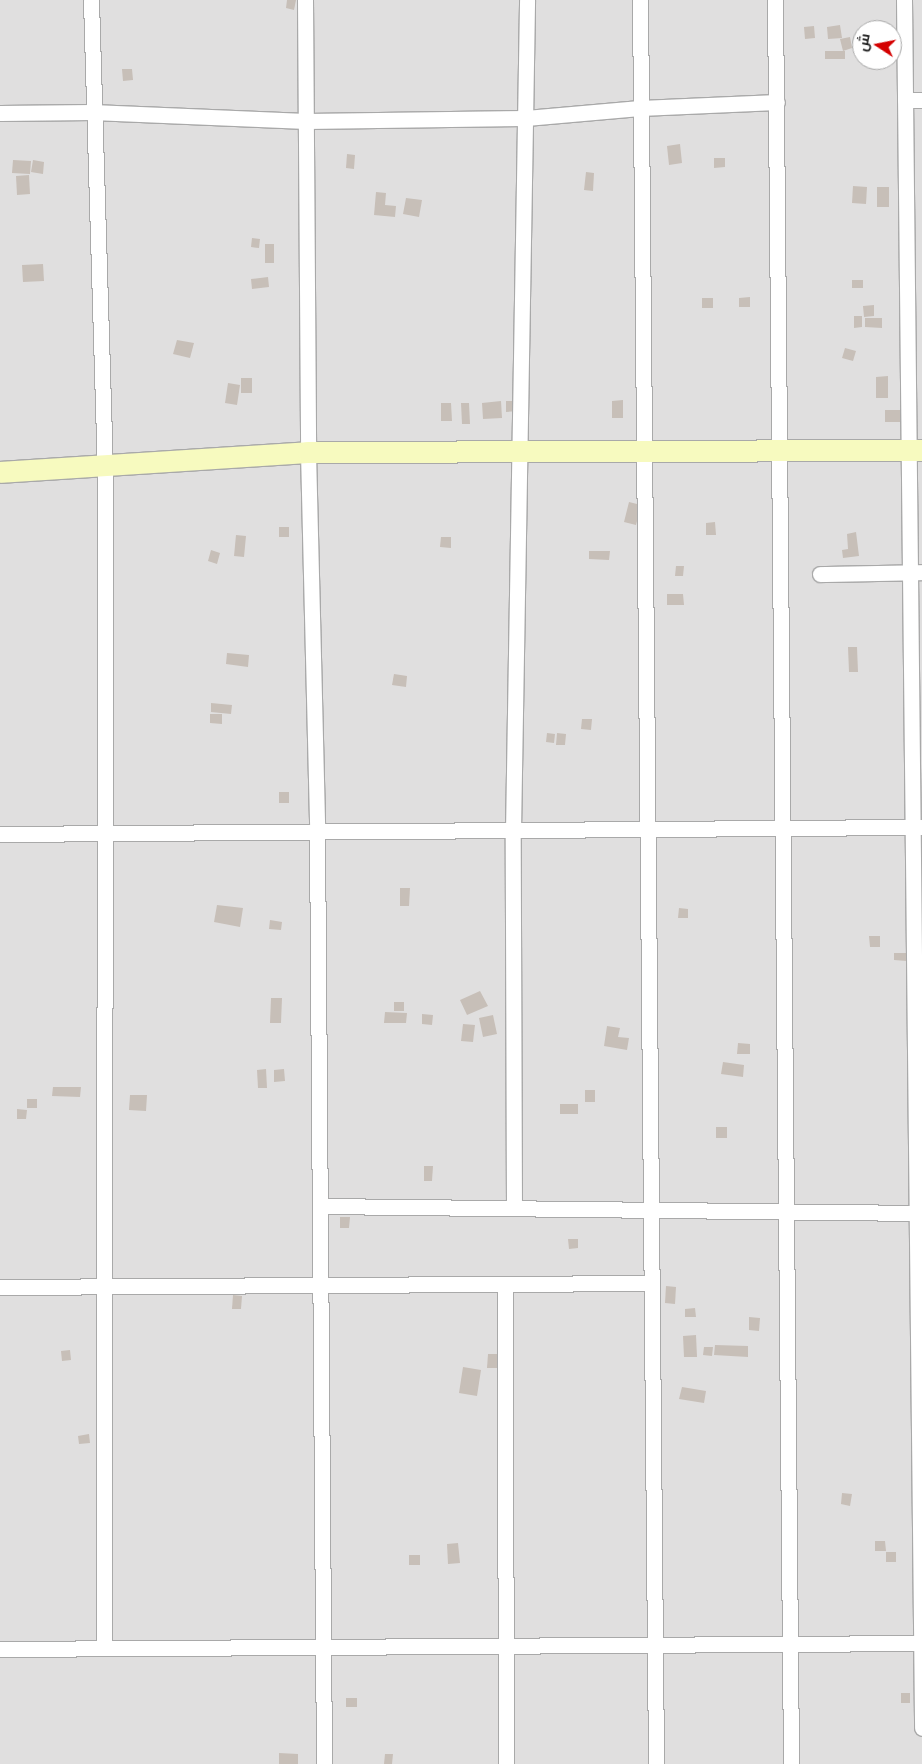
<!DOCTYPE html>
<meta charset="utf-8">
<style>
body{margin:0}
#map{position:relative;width:922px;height:1764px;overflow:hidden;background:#f2efe9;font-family:"PT Sans Narrow",Cairo,sans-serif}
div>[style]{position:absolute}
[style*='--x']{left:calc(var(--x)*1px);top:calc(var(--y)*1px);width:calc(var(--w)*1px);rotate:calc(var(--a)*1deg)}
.residential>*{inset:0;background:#e0dfdf}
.building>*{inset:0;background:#c7bfb8}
.roads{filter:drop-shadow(1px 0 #a9a9a9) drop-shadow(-1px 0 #a9a9a9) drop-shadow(0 1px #a9a9a9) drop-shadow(0 -1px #a9a9a9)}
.street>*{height:15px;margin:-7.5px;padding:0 7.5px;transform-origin:7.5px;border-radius:7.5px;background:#fff}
.secondary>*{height:21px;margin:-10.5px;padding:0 10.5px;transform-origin:10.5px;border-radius:10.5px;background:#f7fabf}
span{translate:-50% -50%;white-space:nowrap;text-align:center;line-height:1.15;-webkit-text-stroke:4px #fff;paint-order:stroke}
.north{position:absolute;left:852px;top:20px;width:50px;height:50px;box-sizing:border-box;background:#fff;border:1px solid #a7a7a7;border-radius:50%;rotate:281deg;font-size:14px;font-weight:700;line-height:20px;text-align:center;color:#222}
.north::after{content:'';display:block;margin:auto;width:18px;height:22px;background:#d40000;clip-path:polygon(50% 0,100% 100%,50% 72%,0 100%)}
</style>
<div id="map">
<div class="residential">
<i style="clip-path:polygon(evenodd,0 0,922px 0,922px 1764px,0 1764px,0 0,862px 30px,892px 30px,892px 60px,862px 60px,862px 30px)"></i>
</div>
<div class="building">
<i style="clip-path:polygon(287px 0,296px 0,294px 10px,286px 8px)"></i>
<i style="clip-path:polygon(840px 25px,842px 38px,828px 39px,827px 27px)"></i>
<i style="clip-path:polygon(814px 26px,815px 38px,805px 39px,804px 27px)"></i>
<i style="clip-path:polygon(850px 37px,852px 48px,843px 51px,840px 39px)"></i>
<i style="clip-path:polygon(825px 51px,845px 51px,845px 59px,825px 59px)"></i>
<i style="clip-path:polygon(122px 69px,132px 69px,133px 80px,123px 81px)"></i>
<i style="clip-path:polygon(680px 144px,682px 163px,669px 165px,667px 146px)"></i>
<i style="clip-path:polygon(347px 154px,355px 155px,354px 169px,346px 168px)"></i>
<i style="clip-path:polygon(714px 158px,725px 158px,725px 167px,714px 168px)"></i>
<i style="clip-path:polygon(13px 160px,31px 161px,30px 174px,12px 173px)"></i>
<i style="clip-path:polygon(33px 160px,44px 162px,43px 174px,31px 172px)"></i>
<i style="clip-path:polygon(586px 172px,594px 173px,593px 191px,584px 190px)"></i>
<i style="clip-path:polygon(29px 175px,30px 194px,17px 195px,16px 176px)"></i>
<i style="clip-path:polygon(853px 186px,867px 187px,866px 204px,852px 203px)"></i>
<i style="clip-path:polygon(877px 187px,889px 187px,889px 207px,877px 207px)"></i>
<i style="clip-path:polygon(376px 192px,386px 193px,385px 205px,396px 206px,395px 217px,374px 215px)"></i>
<i style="clip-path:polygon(406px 198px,422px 200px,419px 217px,403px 214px)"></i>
<i style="clip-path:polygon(252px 238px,260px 239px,259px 248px,251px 247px)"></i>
<i style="clip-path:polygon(265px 244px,274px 244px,274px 263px,265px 263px)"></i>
<i style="clip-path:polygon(43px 264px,44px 281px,23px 282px,22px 265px)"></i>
<i style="clip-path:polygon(268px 277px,269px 287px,252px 289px,251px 279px)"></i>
<i style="clip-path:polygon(852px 280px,863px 280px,863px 288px,852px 288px)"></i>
<i style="clip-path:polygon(750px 297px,750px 307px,739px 307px,739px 298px)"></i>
<i style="clip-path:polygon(702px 298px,713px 298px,713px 308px,702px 308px)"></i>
<i style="clip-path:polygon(874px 305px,874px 316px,864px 317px,863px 306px)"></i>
<i style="clip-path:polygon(854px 316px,862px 316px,862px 327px,854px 328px)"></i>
<i style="clip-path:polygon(865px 318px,882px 318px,882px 328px,865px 327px)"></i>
<i style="clip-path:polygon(177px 340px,194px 343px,190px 358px,173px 354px)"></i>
<i style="clip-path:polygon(845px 348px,856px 351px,853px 361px,842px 358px)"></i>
<i style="clip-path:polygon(888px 376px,888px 398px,876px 398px,876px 377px)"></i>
<i style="clip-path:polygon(241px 378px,252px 378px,252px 393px,241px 393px)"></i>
<i style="clip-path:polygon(228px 383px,240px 385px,237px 405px,225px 403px)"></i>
<i style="clip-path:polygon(623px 400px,623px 418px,612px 418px,612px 401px)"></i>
<i style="clip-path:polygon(501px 401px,502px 418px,483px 419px,482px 403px)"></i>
<i style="clip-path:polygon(506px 401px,517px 401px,518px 411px,506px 412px)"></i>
<i style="clip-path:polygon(441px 403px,451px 403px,452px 421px,441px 421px)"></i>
<i style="clip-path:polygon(461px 403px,469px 403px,470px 424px,462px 424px)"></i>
<i style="clip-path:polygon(885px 410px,902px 410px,901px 422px,885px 422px)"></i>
<i style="clip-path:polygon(629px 502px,641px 505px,636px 525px,624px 522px)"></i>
<i style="clip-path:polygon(715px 522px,716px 535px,706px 535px,706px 523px)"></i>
<i style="clip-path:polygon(279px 527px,289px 527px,289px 537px,279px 537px)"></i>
<i style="clip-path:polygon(856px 532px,859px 556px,843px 558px,842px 550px,848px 549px,847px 534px)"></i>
<i style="clip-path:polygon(236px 535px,246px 536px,244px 557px,234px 556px)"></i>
<i style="clip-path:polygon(441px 537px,451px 537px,451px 548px,440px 547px)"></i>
<i style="clip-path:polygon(211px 550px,220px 553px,217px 564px,208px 561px)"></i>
<i style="clip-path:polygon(589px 551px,610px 551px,609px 560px,589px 559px)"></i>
<i style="clip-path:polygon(676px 566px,684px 566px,683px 576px,675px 576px)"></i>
<i style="clip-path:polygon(667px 594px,683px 594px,684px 605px,667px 605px)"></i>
<i style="clip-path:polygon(848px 647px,857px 647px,858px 672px,849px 672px)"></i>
<i style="clip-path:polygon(227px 653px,249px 655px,248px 667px,226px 664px)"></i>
<i style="clip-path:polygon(394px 674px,407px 676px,406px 687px,392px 685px)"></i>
<i style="clip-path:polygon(211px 703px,232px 705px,231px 714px,211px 712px)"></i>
<i style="clip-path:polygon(210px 714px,222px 714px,222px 724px,210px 723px)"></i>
<i style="clip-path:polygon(582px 719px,592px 719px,591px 730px,581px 729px)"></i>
<i style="clip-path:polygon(547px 733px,555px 734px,554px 743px,546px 742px)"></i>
<i style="clip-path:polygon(557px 733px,566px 734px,565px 745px,556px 745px)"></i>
<i style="clip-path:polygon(279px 792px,289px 792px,289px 803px,279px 803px)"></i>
<i style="clip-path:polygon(400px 888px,410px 888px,409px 906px,400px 906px)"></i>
<i style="clip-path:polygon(217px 905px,243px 908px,240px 927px,214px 922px)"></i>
<i style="clip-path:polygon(679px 908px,688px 909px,688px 918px,678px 918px)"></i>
<i style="clip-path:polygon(270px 920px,282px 922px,281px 930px,269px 929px)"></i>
<i style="clip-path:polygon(869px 936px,880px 936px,880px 947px,870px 947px)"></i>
<i style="clip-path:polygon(894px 953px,907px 953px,907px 961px,894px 960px)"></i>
<i style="clip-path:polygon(480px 991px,488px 1006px,467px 1015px,460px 1000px)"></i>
<i style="clip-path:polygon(271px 998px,282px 998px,281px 1023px,270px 1023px)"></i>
<i style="clip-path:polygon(394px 1002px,404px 1002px,404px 1011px,394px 1011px)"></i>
<i style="clip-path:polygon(385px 1012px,407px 1013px,406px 1023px,384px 1023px)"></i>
<i style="clip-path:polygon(422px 1014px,433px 1015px,432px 1025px,422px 1024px)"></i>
<i style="clip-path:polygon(493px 1015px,497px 1034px,483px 1037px,479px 1018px)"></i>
<i style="clip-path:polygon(463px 1024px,475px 1025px,473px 1042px,461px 1041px)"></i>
<i style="clip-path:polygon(607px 1026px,620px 1028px,618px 1037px,629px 1038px,627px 1050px,604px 1046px)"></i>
<i style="clip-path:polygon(738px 1043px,750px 1044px,750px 1054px,737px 1054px)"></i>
<i style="clip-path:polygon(723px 1062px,744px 1065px,743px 1077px,721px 1074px)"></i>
<i style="clip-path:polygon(266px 1069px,267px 1088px,258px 1088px,257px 1070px)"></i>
<i style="clip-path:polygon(284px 1069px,285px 1081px,274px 1082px,274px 1070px)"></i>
<i style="clip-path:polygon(53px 1087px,81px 1087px,80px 1097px,52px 1096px)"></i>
<i style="clip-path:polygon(585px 1090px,595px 1090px,595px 1102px,585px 1102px)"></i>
<i style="clip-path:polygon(130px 1095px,147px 1095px,146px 1111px,129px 1110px)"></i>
<i style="clip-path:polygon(27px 1099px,37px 1099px,37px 1108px,27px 1108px)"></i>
<i style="clip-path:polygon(560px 1104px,578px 1104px,578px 1114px,560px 1114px)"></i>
<i style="clip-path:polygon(17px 1109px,27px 1110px,26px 1119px,17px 1119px)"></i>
<i style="clip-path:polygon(716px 1127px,727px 1127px,727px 1138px,716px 1138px)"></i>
<i style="clip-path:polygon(424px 1166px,433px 1166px,432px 1181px,424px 1181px)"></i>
<i style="clip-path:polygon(340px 1217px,350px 1217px,349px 1228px,340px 1228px)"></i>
<i style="clip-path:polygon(568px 1239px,578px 1239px,578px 1248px,569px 1249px)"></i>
<i style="clip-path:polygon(666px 1286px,676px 1287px,675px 1304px,665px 1303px)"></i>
<i style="clip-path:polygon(233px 1295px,242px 1296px,241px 1309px,232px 1309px)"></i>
<i style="clip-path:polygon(695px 1308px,696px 1317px,685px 1317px,685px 1309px)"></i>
<i style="clip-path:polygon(749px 1317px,760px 1318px,759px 1331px,749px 1330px)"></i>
<i style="clip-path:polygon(696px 1335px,697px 1357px,684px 1357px,683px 1336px)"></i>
<i style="clip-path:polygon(715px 1345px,748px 1346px,748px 1357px,714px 1355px)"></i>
<i style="clip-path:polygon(704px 1347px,713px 1347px,712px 1356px,703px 1355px)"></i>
<i style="clip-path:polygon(70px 1350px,71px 1360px,62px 1361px,61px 1351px)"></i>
<i style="clip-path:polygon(488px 1354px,498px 1354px,498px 1368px,487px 1368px)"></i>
<i style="clip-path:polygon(463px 1367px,481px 1370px,477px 1396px,459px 1393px)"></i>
<i style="clip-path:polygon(682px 1387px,706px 1391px,704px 1403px,679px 1399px)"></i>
<i style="clip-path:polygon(89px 1434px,90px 1443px,79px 1444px,78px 1436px)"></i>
<i style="clip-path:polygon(842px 1493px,852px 1494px,850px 1506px,841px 1504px)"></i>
<i style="clip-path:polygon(875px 1541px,885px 1541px,886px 1551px,875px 1551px)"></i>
<i style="clip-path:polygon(458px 1543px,460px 1563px,448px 1564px,447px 1544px)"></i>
<i style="clip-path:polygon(886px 1552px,896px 1552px,896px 1562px,886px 1562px)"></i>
<i style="clip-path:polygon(409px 1555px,420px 1555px,420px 1565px,409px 1565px)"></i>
<i style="clip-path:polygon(901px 1693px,910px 1693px,910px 1703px,901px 1703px)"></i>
<i style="clip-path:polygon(346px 1698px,357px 1698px,357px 1707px,346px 1707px)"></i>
<i style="clip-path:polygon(279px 1753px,298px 1754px,298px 1764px,279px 1764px)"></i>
<i style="clip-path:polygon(385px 1754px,393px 1754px,392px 1764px,384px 1764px)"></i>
</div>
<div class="roads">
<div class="street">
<i style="--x:91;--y:0;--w:467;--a:88.3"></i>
<i style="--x:105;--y:467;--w:1181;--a:90.05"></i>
<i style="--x:305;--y:0;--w:452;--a:89.6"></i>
<i style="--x:308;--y:452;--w:381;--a:88.6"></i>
<i style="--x:317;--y:833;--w:931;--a:89.57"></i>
<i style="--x:640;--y:0;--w:1764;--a:89.48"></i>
<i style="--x:775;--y:0;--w:1764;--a:89.48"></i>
<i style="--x:904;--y:0;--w:1728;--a:89.4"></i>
<i style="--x:905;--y:100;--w:17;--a:0"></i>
<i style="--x:0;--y:113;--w:92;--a:-0.6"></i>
<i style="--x:92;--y:112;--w:214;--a:2.4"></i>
<i style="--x:306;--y:121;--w:220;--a:-0.8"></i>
<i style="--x:526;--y:118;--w:114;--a:-5"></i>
<i style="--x:640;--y:108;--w:137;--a:-2.5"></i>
<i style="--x:820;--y:574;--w:102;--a:-1.1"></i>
<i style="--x:0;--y:834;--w:921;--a:-0.44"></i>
<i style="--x:321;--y:1206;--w:601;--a:0.67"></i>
<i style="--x:514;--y:1208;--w:377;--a:-90.2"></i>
<i style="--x:513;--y:831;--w:831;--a:-89.03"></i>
<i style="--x:505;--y:1285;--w:479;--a:89.9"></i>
<i style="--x:0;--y:1287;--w:651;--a:-0.35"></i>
<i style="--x:0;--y:1649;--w:922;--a:-0.37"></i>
</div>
<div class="secondary">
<i style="--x:0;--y:472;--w:309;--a:-3.7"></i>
<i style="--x:308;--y:452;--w:614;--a:-0.19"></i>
</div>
</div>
<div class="north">ش</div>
</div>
